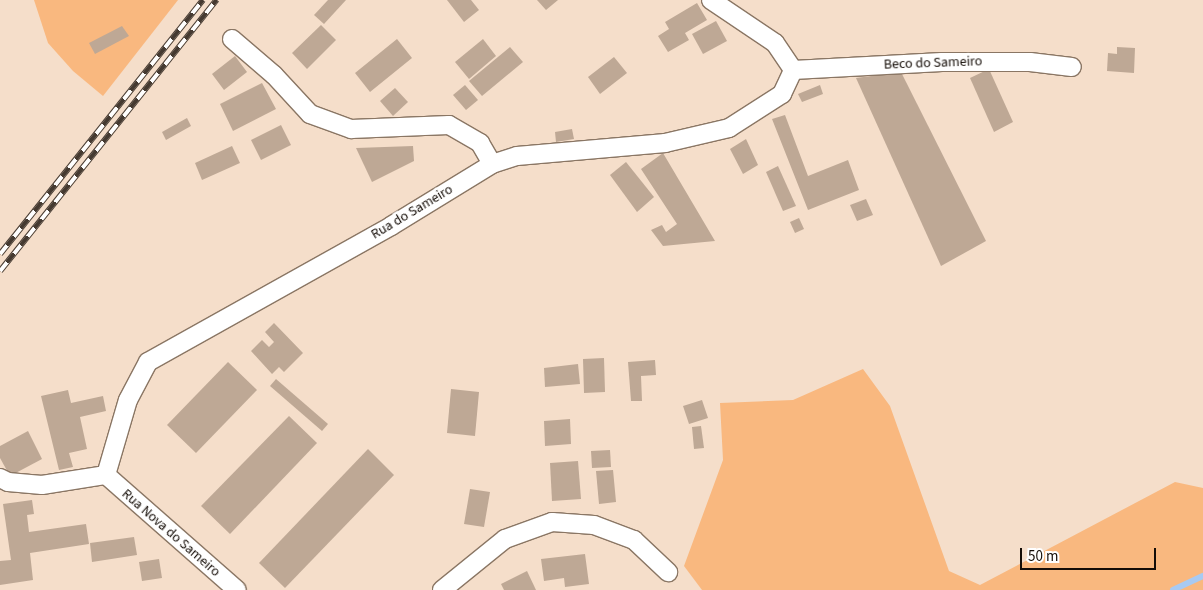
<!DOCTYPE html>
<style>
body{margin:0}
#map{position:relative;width:1203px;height:590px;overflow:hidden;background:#f5deca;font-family:"Source Sans 3",sans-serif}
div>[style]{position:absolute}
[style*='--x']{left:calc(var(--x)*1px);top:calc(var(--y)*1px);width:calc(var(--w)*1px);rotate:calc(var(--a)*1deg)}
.green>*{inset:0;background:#f9b87f}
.stream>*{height:5.5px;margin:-2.75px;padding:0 2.75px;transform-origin:2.75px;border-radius:2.75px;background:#a8caf2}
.building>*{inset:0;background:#bea895}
.roads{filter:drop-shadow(1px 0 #8a7664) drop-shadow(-1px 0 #8a7664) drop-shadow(0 1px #8a7664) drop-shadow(0 -1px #8a7664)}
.minor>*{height:18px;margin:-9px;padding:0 9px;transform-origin:9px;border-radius:9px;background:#fff}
.rail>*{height:5.5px;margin-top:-2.75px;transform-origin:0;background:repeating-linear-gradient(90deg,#fff 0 11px,#453a31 0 22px);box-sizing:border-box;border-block:1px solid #453a31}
span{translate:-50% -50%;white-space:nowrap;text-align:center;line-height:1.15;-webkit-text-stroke:5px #fff;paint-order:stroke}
.street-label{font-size:14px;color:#150d07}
.scale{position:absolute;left:1020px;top:548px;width:136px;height:22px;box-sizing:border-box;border:2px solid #150d07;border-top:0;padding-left:6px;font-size:15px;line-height:18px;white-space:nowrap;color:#150d07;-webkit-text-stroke:4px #fff;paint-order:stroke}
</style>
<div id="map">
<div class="green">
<i style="clip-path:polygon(34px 0,178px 0,103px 96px,73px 71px,48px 43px)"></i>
<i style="clip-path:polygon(863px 369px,890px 406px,949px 571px,980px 585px,1175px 482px,1203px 488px,1203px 590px,702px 590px,684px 566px,723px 460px,720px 403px,793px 400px)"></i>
</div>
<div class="stream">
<i style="--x:1173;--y:590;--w:33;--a:-25"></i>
</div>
<div class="building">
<i style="clip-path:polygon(328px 0,346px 0,324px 24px,314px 15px)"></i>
<i style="clip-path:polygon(447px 0,471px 0,479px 10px,464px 22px)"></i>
<i style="clip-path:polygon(537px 0,558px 0,546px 10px)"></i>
<i style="clip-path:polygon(697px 3px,707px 20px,685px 33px,689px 40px,668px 52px,658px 36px,669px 29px,665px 22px)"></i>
<i style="clip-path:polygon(716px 21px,727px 41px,703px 54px,692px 34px)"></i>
<i style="clip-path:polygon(321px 25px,336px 40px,307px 69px,292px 53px)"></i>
<i style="clip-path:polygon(122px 26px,129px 36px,95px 54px,89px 43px)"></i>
<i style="clip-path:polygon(397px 39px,412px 58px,370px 92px,355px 73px)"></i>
<i style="clip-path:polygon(483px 39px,496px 56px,469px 79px,455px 62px)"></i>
<i style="clip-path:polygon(510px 47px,523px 62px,482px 96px,469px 81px)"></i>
<i style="clip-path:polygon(1117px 47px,1135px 48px,1134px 73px,1107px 71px,1108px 53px,1117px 54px)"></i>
<i style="clip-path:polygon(235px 56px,247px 72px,224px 90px,212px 74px)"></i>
<i style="clip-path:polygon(614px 57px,627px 73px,600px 94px,588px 77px)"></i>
<i style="clip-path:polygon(989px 69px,1013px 122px,994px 132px,970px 78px)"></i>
<i style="clip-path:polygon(901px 72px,986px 241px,941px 266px,856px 78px)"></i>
<i style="clip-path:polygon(262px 83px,276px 109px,233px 131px,220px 104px)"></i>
<i style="clip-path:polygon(465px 85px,478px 100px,466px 110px,453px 95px)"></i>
<i style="clip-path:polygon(820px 85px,823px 94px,802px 102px,798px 94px)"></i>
<i style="clip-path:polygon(395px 88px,408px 102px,393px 116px,380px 101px)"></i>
<i style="clip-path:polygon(785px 115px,808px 176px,848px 160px,859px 190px,808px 210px,772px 119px)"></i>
<i style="clip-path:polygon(187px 118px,191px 126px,166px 140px,162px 132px)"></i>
<i style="clip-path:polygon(281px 125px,291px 145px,261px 160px,251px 140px)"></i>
<i style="clip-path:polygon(572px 129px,574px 139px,556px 142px,555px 132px)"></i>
<i style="clip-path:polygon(746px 139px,758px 165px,743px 174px,730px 149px)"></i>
<i style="clip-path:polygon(232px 146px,240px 163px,202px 180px,195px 163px)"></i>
<i style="clip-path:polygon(413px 146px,414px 161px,372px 182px,356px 148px)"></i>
<i style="clip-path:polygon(663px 153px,715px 241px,663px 246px,651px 230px,662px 225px,666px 232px,677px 224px,641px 169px)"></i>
<i style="clip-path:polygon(626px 162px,654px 197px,637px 212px,610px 175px)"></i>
<i style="clip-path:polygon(778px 166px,796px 206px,783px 211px,766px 172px)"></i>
<i style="clip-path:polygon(866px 199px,873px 215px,857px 221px,850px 205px)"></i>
<i style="clip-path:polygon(799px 218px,804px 229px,795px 233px,790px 222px)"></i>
<i style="clip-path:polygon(274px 323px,303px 353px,284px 372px,279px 367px,272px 374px,251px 351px,262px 340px,269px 347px,274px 342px,265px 332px)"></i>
<i style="clip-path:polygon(604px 358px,605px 392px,584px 393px,583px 359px)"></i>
<i style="clip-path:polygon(655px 360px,656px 375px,641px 376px,642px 401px,631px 401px,628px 362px)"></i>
<i style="clip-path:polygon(228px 362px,257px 390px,196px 453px,167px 425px)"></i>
<i style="clip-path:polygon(578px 364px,580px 384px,545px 387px,544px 368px)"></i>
<i style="clip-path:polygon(276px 379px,328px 424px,322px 431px,270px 386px)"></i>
<i style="clip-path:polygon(451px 389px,479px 392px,475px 436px,447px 433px)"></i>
<i style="clip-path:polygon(68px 390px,71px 403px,103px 396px,106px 411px,80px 417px,87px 449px,69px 453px,73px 467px,59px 470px,41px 396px)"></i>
<i style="clip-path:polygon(702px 400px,708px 418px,689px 424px,683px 406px)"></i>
<i style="clip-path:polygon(289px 416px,317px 443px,230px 534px,201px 506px)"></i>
<i style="clip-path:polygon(570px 419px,571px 444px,545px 446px,544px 421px)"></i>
<i style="clip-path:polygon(701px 426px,704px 448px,694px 449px,692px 427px)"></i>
<i style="clip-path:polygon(28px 431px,42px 459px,10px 476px,0 458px,0 446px)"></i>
<i style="clip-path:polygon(368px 449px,394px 475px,285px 588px,259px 563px)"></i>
<i style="clip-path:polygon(610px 450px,611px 467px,592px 468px,591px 451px)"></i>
<i style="clip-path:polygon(578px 461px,581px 499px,552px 501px,550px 463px)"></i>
<i style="clip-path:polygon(613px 470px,616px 502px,599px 504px,596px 471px)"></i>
<i style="clip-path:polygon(470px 489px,490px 492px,484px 527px,464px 524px)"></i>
<i style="clip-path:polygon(32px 500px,34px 514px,27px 515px,29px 532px,86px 524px,89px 544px,30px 553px,33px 580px,0 585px,0 561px,11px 560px,3px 504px)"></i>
<i style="clip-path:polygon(134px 537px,137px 555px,92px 562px,90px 543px)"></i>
<i style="clip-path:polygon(585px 554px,589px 584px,565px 587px,564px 578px,544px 581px,541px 559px)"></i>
<i style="clip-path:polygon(159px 559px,162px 578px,142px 581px,139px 562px)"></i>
<i style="clip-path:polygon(527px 571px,536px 590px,504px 590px,501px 584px)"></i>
</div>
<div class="roads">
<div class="minor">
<i style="--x:711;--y:0;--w:77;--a:33.9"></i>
<i style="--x:775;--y:43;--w:32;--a:56"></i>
<i style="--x:232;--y:39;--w:55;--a:40.6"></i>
<i style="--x:274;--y:75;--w:53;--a:47.3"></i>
<i style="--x:310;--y:114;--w:44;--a:20.1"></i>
<i style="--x:351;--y:129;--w:98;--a:-2.3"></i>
<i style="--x:449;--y:125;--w:36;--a:30"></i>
<i style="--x:480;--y:143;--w:24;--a:60"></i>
<i style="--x:793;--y:70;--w:149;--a:-3.1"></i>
<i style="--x:942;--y:62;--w:88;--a:0"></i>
<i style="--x:1030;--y:62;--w:42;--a:6.8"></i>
<i style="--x:106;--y:475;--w:174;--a:41.3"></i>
<i style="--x:0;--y:478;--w:9;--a:27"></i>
<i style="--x:8;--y:482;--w:34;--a:5"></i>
<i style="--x:42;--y:485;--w:65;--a:-8.9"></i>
<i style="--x:106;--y:475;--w:78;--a:-73.7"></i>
<i style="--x:128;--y:400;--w:43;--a:-62.2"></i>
<i style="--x:148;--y:362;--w:278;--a:-29.2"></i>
<i style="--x:391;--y:226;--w:119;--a:-31.5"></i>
<i style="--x:492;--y:164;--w:26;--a:-18"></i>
<i style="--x:517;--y:156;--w:149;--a:-5"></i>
<i style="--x:665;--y:143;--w:66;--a:-13.2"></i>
<i style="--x:729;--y:128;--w:63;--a:-32.7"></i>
<i style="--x:782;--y:94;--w:26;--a:-65"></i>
<i style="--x:442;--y:590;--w:81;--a:-39"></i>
<i style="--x:505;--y:539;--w:50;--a:-19.9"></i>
<i style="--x:552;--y:522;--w:42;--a:4.1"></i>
<i style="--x:594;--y:525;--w:43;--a:20.6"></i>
<i style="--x:634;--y:540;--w:47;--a:43.3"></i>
</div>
</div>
<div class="rail">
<i style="--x:0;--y:254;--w:325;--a:-51.4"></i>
<i style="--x:0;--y:271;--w:347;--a:-51.4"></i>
</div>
<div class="street-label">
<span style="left:933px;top:63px;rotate:-2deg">Beco do Sameiro</span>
<span style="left:412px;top:212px;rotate:-31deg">Rua do Sameiro</span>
<span style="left:171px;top:533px;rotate:41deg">Rua Nova do Sameiro</span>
</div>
<div class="scale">50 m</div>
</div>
